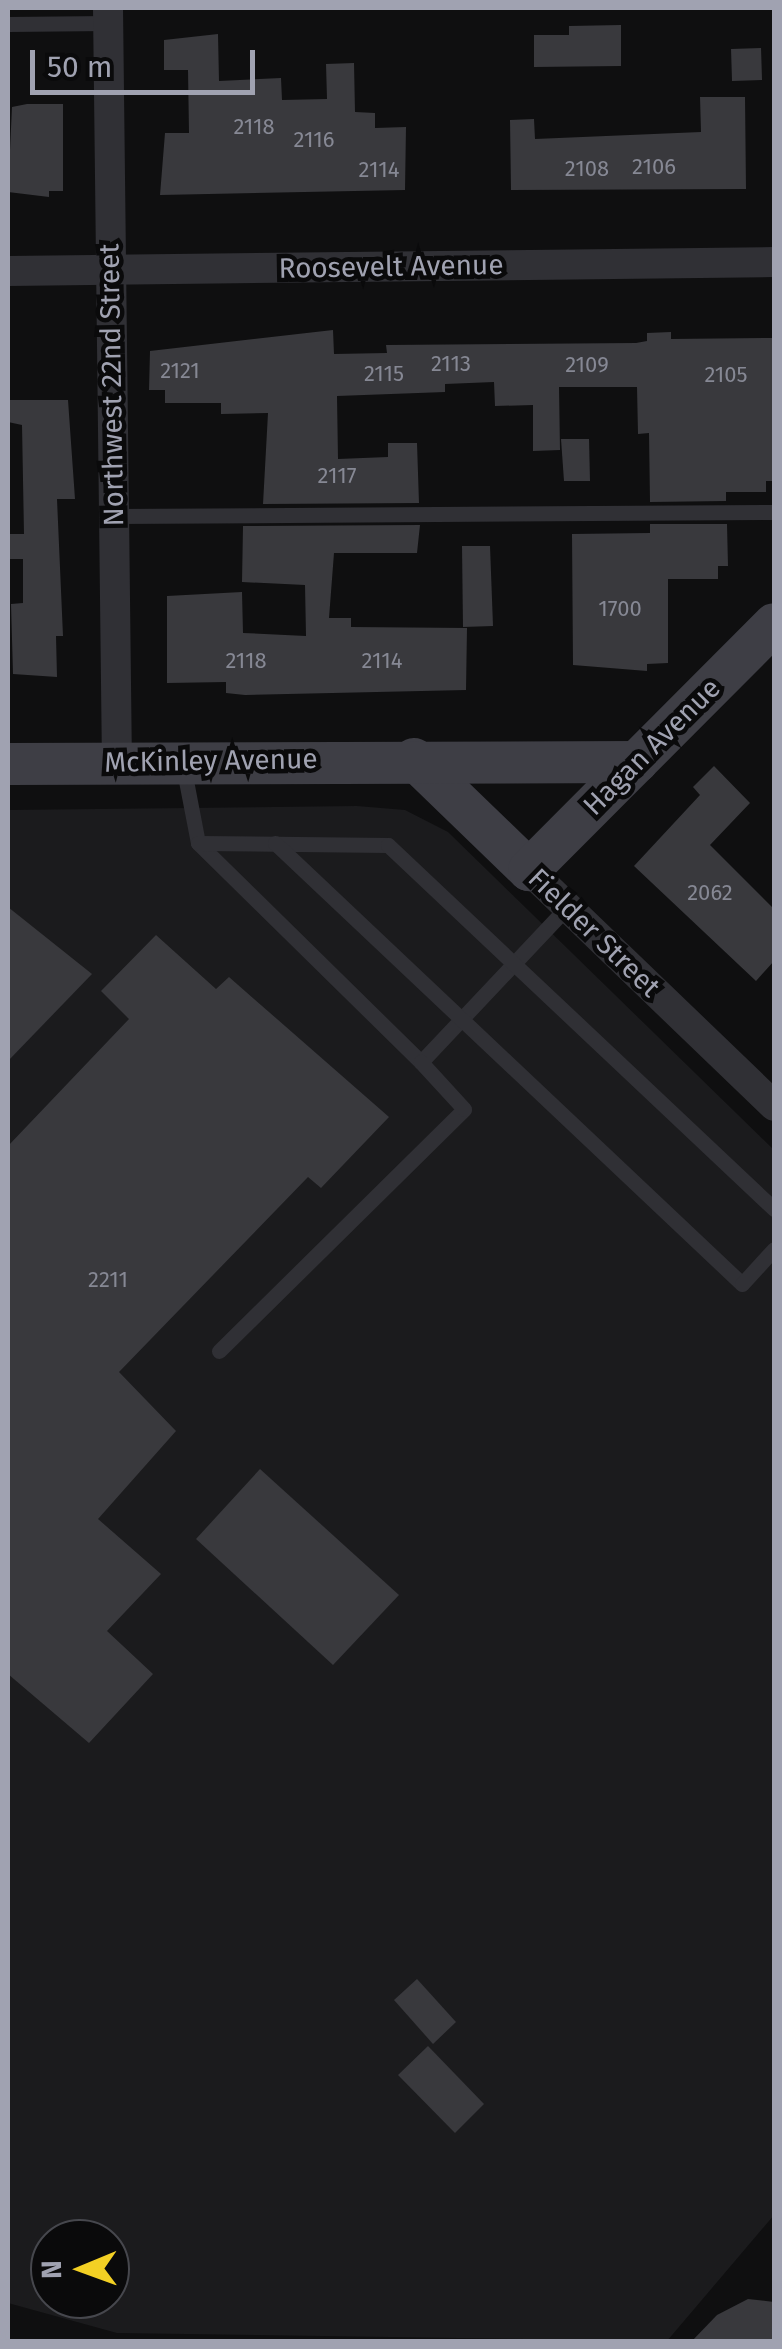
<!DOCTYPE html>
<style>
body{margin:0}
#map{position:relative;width:782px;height:2349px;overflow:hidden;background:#0f0f10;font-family:"Fira Sans",sans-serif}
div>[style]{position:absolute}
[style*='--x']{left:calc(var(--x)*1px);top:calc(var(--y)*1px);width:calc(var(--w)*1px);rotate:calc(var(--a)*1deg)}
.built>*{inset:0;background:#1b1b1d}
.building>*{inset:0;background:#39393d}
.lane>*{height:15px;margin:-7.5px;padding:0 7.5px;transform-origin:7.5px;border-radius:7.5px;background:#303035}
.street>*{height:30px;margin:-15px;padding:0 15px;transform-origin:15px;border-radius:15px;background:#303035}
.secondary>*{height:42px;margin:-21px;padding:0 21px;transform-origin:21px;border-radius:21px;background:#3e3e45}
span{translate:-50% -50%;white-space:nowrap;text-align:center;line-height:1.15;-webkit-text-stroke:9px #0a0a0b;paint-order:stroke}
.number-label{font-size:22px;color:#868894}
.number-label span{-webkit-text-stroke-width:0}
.street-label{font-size:28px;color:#a0a2b1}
.frame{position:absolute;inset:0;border:10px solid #a0a2b1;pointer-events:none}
.north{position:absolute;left:30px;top:2219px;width:100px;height:100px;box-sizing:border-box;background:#0a0a0b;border:2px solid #46474d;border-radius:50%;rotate:269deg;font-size:28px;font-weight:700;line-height:40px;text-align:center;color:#a0a2b1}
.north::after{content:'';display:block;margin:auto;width:35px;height:45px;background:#f3d024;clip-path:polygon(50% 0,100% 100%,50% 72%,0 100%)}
.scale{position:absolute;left:30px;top:50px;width:225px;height:45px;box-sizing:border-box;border:5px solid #a0a2b1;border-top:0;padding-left:12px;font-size:30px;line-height:35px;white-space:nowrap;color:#a0a2b1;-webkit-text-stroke:8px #0a0a0b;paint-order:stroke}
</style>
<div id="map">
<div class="built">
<i style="clip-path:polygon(evenodd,357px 806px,405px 810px,448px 832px,774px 1150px,774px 2215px,667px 2341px,117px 2333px,8px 2303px,8px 810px,357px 806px,50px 2239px,110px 2239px,110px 2299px,50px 2299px,50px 2239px)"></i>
</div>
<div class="building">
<i style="clip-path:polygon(621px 25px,621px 66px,534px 67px,534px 35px,569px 35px,569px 26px)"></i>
<i style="clip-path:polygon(218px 34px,219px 81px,281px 78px,282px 100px,327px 99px,326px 64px,354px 63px,355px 112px,375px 113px,375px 128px,406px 127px,405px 190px,160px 195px,165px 133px,189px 133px,188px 70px,164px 70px,164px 40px)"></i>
<i style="clip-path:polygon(761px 48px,762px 80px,732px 81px,731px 49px)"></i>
<i style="clip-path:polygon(700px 97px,745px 97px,746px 189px,511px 190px,510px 120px,534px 119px,535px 139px,701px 132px)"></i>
<i style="clip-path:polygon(27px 104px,63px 104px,63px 191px,49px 191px,49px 197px,8px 192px,12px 107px)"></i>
<i style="clip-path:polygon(333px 330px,334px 354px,387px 353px,386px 345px,636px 343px,647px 341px,647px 333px,671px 332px,671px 339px,774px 338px,774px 481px,766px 481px,766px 492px,726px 492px,726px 501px,650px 502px,649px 433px,638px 434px,637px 387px,559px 387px,560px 450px,533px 451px,533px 405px,495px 406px,494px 382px,445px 384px,445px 392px,337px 396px,338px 459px,388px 457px,388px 443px,417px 443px,419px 503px,263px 504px,268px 413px,221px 414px,221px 403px,165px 403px,165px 390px,149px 390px,150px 351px)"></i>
<i style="clip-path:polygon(8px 400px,68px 400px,75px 499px,57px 499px,63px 636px,56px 636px,57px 677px,13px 674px,11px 604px,23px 603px,23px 559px,8px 559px,8px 534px,24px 534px,22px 425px,8px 422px)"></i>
<i style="clip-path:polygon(561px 439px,589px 439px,590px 481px,564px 481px)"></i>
<i style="clip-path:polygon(650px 524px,727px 524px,728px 566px,718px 566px,718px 579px,668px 579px,668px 663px,647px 664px,647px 671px,573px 665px,572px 534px,650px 533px)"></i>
<i style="clip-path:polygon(420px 525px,417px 553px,334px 553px,329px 618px,351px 618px,351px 627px,467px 628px,466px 690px,245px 695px,226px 693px,226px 682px,167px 683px,167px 596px,242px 592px,243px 633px,306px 636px,305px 585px,242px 582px,243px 526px)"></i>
<i style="clip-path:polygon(462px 546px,490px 546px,493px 626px,463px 627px)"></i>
<i style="clip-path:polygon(714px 766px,750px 803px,710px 845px,774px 909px,774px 961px,756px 981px,634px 866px,700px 795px,693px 787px)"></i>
<i style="clip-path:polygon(8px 907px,92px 974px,8px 1061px)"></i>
<i style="clip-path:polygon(156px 935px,216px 989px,229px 977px,389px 1117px,321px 1188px,308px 1177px,119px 1372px,176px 1431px,98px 1519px,161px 1574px,107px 1631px,153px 1674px,89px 1743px,8px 1674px,8px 1146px,129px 1019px,101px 991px)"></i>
<i style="clip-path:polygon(260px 1469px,399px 1595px,333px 1665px,196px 1539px)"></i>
<i style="clip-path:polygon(417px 1979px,456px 2022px,433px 2044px,394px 2000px)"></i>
<i style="clip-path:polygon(428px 2046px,484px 2104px,455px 2133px,398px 2075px)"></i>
<i style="clip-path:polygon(748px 2299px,774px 2302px,774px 2342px,691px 2342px,717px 2315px)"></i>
</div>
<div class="lane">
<i style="--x:8;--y:24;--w:100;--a:-0.6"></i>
<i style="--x:114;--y:516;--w:660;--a:-0.35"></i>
<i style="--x:183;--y:765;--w:79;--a:79.1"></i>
<i style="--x:198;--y:843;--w:313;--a:44.5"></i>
<i style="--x:421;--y:1062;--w:213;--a:-46.7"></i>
<i style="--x:198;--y:843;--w:190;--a:0.6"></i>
<i style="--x:388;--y:845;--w:531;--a:43.32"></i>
<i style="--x:275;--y:843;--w:642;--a:43.36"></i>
<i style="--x:742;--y:1284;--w:47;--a:-47.6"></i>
<i style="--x:219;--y:1351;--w:344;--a:-44.6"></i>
<i style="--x:464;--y:1109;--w:64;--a:-132.5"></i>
</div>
<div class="street">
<i style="--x:108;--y:8;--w:754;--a:89.32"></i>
<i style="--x:8;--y:271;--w:766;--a:-0.67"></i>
<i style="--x:529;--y:870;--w:340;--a:43.9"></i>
</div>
<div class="secondary">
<i style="--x:414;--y:759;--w:160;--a:44"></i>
<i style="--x:529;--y:870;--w:347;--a:-45.1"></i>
<i style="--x:8;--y:764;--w:629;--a:-0.18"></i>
</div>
<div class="number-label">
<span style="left:254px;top:127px">2118</span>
<span style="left:314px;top:140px">2116</span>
<span style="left:654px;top:167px">2106</span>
<span style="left:587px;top:169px">2108</span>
<span style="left:379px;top:170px">2114</span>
<span style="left:451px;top:364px">2113</span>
<span style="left:587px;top:365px">2109</span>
<span style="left:180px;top:371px">2121</span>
<span style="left:384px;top:374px">2115</span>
<span style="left:726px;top:375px">2105</span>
<span style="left:337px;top:476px">2117</span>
<span style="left:620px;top:609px">1700</span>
<span style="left:246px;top:661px">2118</span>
<span style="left:382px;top:661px">2114</span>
<span style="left:710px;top:893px">2062</span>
<span style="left:108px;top:1280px">2211</span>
</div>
<div class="street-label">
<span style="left:391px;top:267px;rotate:-1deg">Roosevelt Avenue</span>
<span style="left:112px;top:385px;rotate:-91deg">Northwest 22nd Street</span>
<span style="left:652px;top:747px;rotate:-45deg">Hagan Avenue</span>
<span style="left:211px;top:761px;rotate:-1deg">McKinley Avenue</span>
<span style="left:594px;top:933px;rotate:44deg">Fielder Street</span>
</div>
<div class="frame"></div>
<div class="north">N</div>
<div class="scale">50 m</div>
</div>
